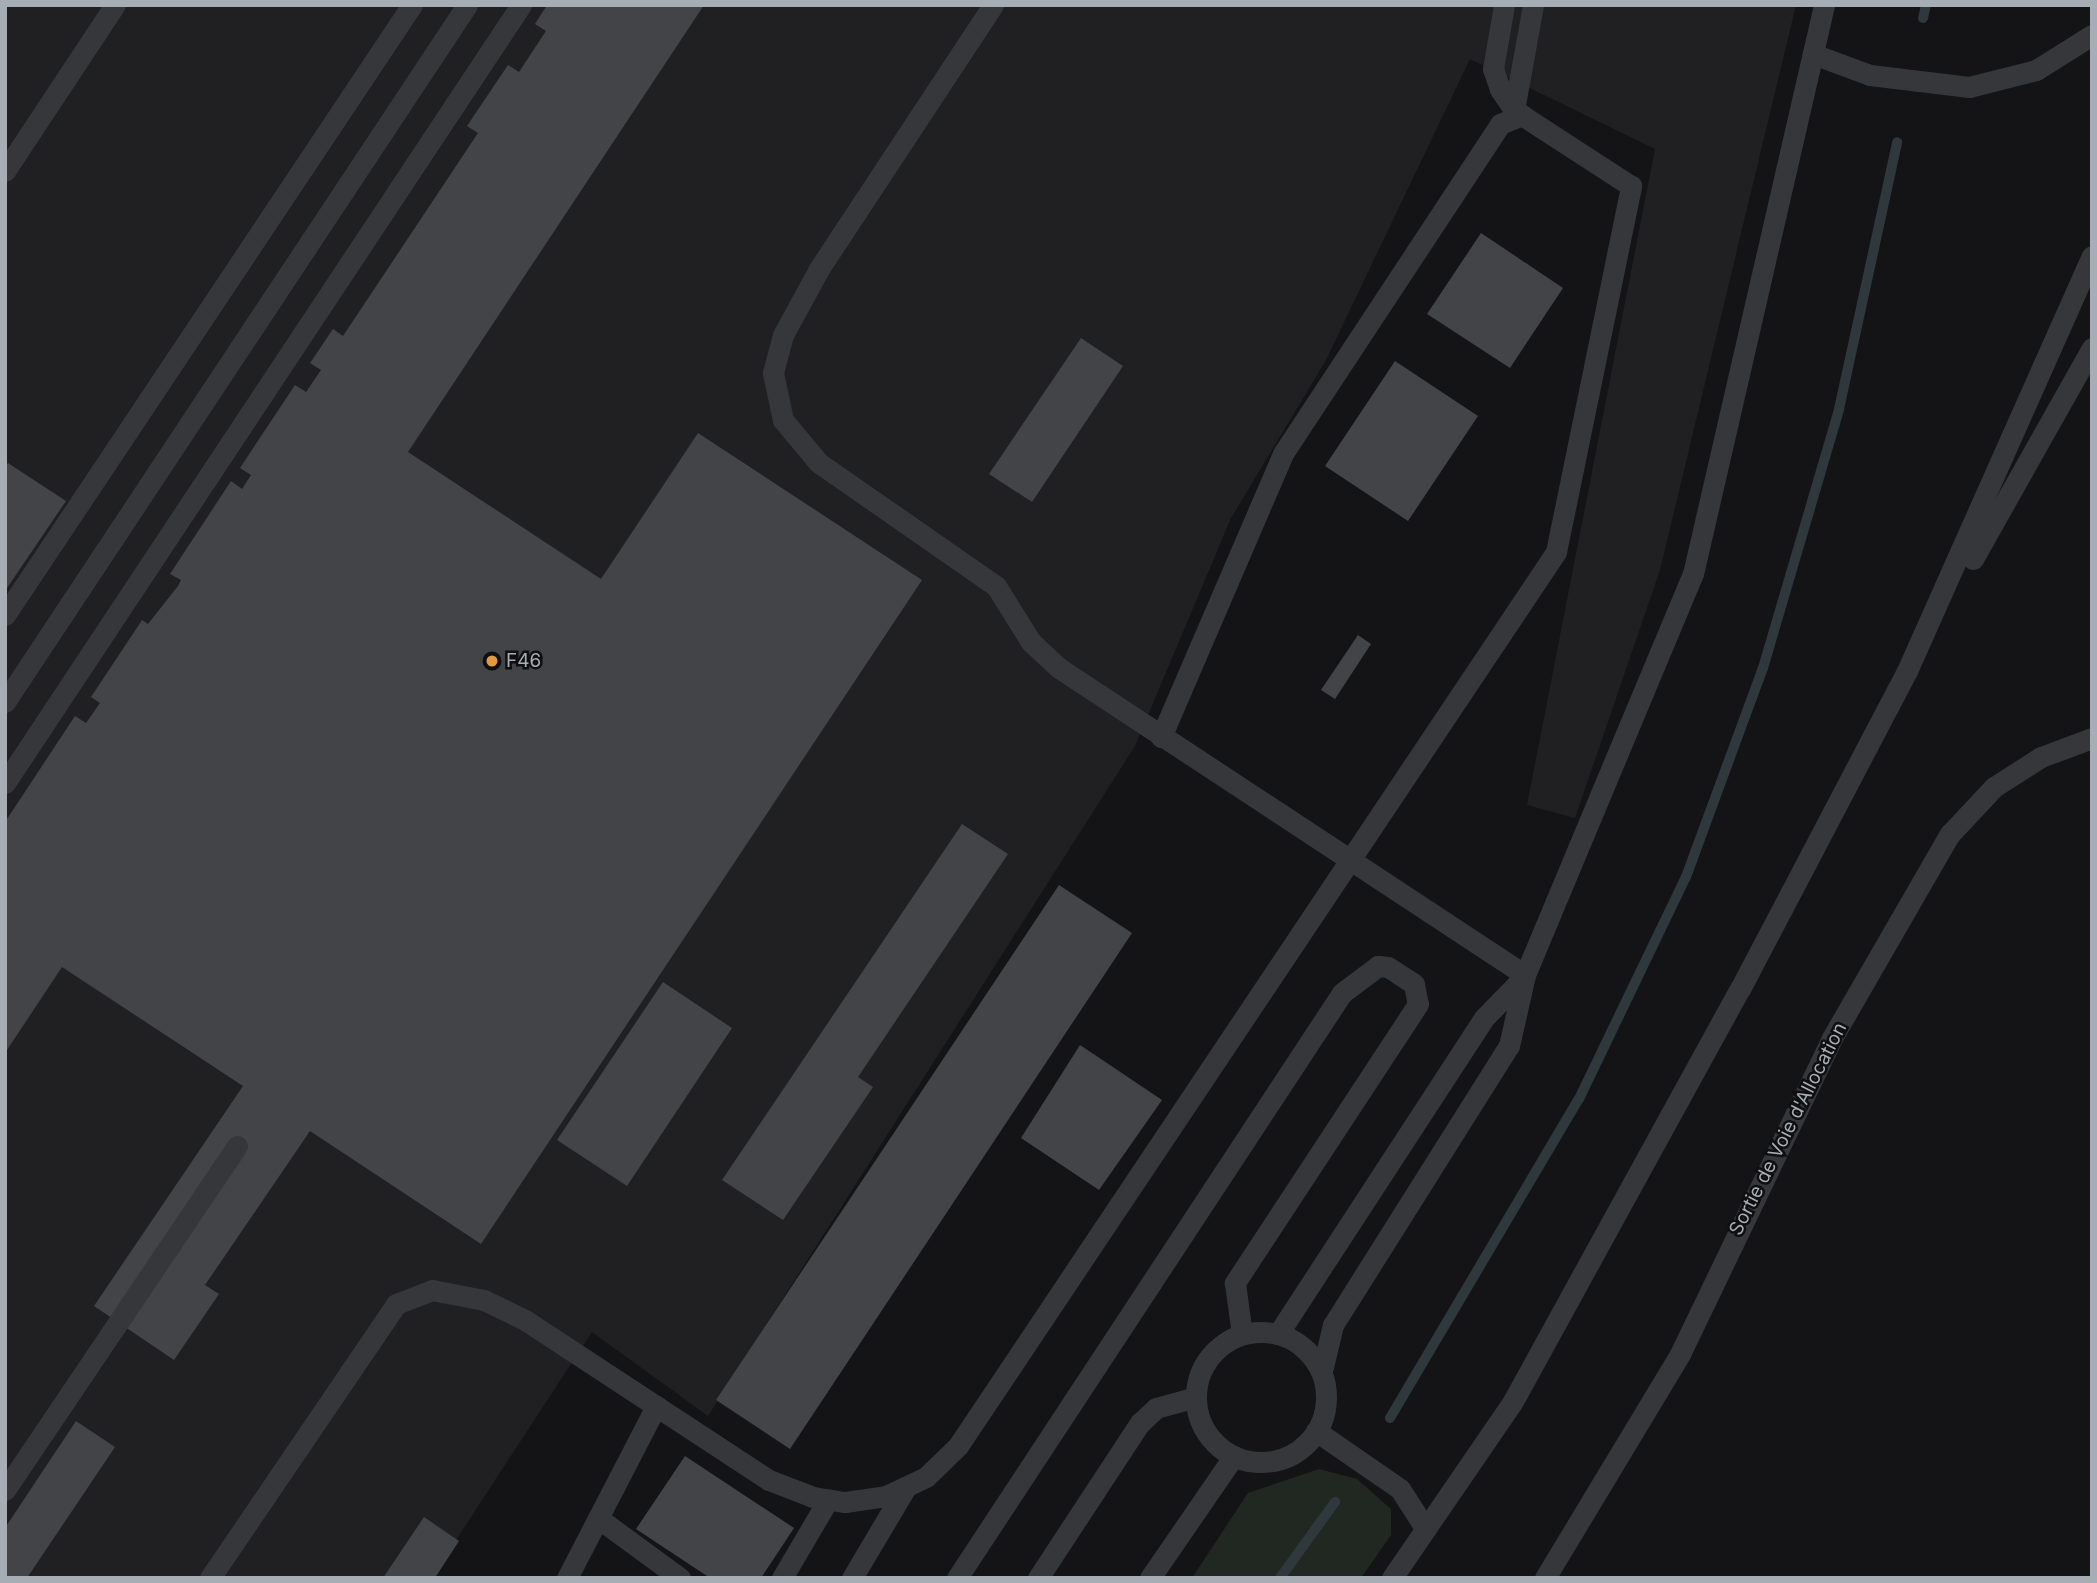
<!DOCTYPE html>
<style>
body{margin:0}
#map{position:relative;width:2097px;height:1583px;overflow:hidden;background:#141416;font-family:Inter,sans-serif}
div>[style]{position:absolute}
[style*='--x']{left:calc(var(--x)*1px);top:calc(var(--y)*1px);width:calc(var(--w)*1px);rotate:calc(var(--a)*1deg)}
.built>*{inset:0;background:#202022}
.green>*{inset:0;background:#212821}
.stream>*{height:10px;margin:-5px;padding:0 5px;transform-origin:5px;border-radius:5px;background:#2e383d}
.building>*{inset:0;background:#434448}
.service>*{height:21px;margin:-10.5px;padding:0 10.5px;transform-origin:10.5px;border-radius:10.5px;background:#35373a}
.service>.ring{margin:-10.5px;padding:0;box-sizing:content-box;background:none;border:21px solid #35373a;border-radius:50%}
.dots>*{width:19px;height:19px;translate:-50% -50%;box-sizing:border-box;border:4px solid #0f0f11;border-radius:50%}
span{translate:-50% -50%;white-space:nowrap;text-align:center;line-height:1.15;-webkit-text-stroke:5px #0f0f11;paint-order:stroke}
.poi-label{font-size:19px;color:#a7adb5}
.left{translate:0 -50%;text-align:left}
.street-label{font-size:19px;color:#a7adb5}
.frame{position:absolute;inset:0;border:7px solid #a7adb5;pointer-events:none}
</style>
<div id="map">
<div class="built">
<i style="clip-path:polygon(5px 5px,1796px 5px,1660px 570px,1575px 818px,1527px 805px,1655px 149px,1470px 59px,1325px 362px,1231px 518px,1135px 746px,708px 1416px,592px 1332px,431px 1578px,5px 1578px)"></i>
</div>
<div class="green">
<i style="clip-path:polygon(1319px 1469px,1357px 1479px,1391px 1509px,1391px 1535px,1361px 1578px,1192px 1578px,1248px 1493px)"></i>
</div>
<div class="stream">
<i style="--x:1923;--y:18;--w:13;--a:-77"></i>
<i style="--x:1390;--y:1418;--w:371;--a:-59.4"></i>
<i style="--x:1579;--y:1099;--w:246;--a:-64.3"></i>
<i style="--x:1686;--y:877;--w:223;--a:-69.8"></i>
<i style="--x:1763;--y:668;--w:270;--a:-73.6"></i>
<i style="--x:1839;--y:409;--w:273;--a:-77.7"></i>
<i style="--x:1280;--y:1578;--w:94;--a:-54.1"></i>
</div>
<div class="building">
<i style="clip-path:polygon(547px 5px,704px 5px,408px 452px,601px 579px,698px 433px,922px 580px,481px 1244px,310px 1131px,205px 1285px,219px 1294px,174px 1360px,94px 1306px,243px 1086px,62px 967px,5px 1053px,5px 822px,75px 716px,86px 723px,100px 703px,91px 697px,142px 620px,148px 624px,178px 586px,181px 580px,170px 574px,231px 481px,242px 489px,251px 475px,240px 468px,295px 385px,306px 392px,321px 370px,310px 363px,333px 329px,343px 336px,478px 133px,467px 126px,508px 65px,519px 72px,546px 31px,535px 24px)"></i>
<i style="clip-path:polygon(1481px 233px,1563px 288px,1510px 368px,1427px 314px)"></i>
<i style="clip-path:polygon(1081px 338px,1123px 366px,1032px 502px,989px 474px)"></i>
<i style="clip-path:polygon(1395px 361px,1478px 416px,1408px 521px,1325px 466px)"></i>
<i style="clip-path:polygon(8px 463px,66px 501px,5px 591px,5px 468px)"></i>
<i style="clip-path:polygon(1358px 635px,1371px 644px,1335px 699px,1321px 690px)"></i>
<i style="clip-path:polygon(962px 824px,1008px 854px,858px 1077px,873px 1087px,783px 1220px,722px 1180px)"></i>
<i style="clip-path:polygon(1059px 885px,1132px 933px,790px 1449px,716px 1400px)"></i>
<i style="clip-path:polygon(663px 982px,732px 1028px,627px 1186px,557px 1140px)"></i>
<i style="clip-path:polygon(1080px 1045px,1162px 1100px,1099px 1190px,1021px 1138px)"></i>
<i style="clip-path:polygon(76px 1421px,115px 1447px,27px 1578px,5px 1578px,5px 1528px)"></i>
<i style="clip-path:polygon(685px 1456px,794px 1528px,761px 1578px,710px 1578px,636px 1529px)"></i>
<i style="clip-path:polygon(424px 1517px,459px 1541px,435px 1578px,383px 1578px)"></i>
</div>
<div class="service">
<i style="--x:993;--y:5;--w:316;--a:123.4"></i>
<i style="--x:819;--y:269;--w:75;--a:118.6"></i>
<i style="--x:783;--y:335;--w:39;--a:105"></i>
<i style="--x:773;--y:373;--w:48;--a:78"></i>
<i style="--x:783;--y:420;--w:56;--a:50.1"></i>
<i style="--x:819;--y:463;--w:216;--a:34.8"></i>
<i style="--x:996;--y:586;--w:66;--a:58"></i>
<i style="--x:1031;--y:642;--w:38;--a:43"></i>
<i style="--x:1059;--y:668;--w:558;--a:33.38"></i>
<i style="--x:1813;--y:54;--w:61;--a:20.2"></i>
<i style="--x:1870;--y:75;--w:100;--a:6.9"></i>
<i style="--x:1969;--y:87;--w:69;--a:-14.2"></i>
<i style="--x:2036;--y:70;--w:66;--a:-32"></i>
<i style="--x:1514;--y:110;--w:107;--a:-79.7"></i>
<i style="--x:5;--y:171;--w:199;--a:-56.5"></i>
<i style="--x:1973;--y:559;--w:242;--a:-60.6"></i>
<i style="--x:5;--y:615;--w:733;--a:-56.29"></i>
<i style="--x:5;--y:702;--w:836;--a:-56.46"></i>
<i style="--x:1161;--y:737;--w:310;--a:-66.7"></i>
<i style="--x:1284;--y:452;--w:393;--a:-56.6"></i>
<i style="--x:1500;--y:124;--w:24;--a:-22"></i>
<i style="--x:5;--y:783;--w:934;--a:-56.45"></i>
<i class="ring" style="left:1196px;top:1332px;width:109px;height:109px"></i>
<i style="--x:1278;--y:1334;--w:377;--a:-56.9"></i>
<i style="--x:1484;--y:1018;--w:57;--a:-45.7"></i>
<i style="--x:1322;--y:1371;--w:47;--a:-76.6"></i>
<i style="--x:1333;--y:1325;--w:330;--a:-57.8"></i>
<i style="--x:1509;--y:1046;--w:73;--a:-77.3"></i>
<i style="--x:1525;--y:975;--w:435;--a:-67.3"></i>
<i style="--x:1693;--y:574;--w:584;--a:-77.03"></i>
<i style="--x:1316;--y:1431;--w:102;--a:34.6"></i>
<i style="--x:1400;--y:1489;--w:46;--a:57.3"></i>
<i style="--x:5;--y:1490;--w:415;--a:-56"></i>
<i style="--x:598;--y:1518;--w:102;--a:36.2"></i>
<i style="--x:210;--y:1578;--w:331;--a:-55.8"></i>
<i style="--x:396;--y:1304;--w:39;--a:-21"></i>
<i style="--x:432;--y:1290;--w:53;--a:10.9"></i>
<i style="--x:484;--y:1300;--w:46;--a:26"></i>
<i style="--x:525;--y:1320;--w:292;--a:33.3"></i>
<i style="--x:769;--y:1480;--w:47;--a:21.1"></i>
<i style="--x:813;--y:1497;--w:32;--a:9"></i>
<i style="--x:845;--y:1502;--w:41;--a:-8.3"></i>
<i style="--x:886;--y:1496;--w:44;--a:-25.4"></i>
<i style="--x:926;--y:1477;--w:45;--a:-44.1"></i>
<i style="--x:958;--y:1446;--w:1076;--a:-56.22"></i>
<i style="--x:1556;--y:552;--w:374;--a:-78.4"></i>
<i style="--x:1631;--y:186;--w:140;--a:-147"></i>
<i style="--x:1514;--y:110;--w:25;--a:-124"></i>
<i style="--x:1500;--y:89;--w:21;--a:-109"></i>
<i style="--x:1493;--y:69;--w:65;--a:-80.2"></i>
<i style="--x:567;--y:1578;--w:194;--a:-62.6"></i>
<i style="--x:782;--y:1578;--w:91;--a:-59.5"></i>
<i style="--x:852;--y:1578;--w:106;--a:-59.3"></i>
<i style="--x:957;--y:1578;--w:700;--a:-56.65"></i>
<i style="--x:1342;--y:993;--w:45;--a:-36.9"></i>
<i style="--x:1378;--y:966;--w:10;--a:6"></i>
<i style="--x:1388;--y:967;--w:31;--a:33"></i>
<i style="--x:1414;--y:984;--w:20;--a:79"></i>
<i style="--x:1418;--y:1004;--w:334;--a:123.3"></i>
<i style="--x:1235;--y:1283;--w:52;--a:82.3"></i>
<i style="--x:1038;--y:1578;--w:186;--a:-56.7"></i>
<i style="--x:1140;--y:1423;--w:22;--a:-43"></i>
<i style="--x:1156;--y:1408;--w:41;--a:-15.4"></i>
<i style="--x:1150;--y:1578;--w:148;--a:-55.5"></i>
<i style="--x:1392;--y:1578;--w:212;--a:-55.6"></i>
<i style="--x:1512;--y:1403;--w:473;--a:-61.2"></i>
<i style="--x:1740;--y:989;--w:359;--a:-62.3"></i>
<i style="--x:1907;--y:671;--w:454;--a:-66"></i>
<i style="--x:1545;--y:1578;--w:262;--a:-58.9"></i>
<i style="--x:1680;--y:1354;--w:351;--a:-64.3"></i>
<i style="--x:1832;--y:1038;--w:236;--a:-60"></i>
<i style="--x:1950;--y:834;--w:64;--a:-46.9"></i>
<i style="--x:1994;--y:787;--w:56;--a:-32.6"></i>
<i style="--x:2041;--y:757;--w:54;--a:-20.4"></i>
</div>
<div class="dots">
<i style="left:492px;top:661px;background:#e29940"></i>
</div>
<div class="poi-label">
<span class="left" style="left:506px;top:661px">F46</span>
</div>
<div class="street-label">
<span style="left:1788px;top:1129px;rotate:-63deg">Sortie de Voie d'Allocation</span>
</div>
<div class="frame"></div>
</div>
